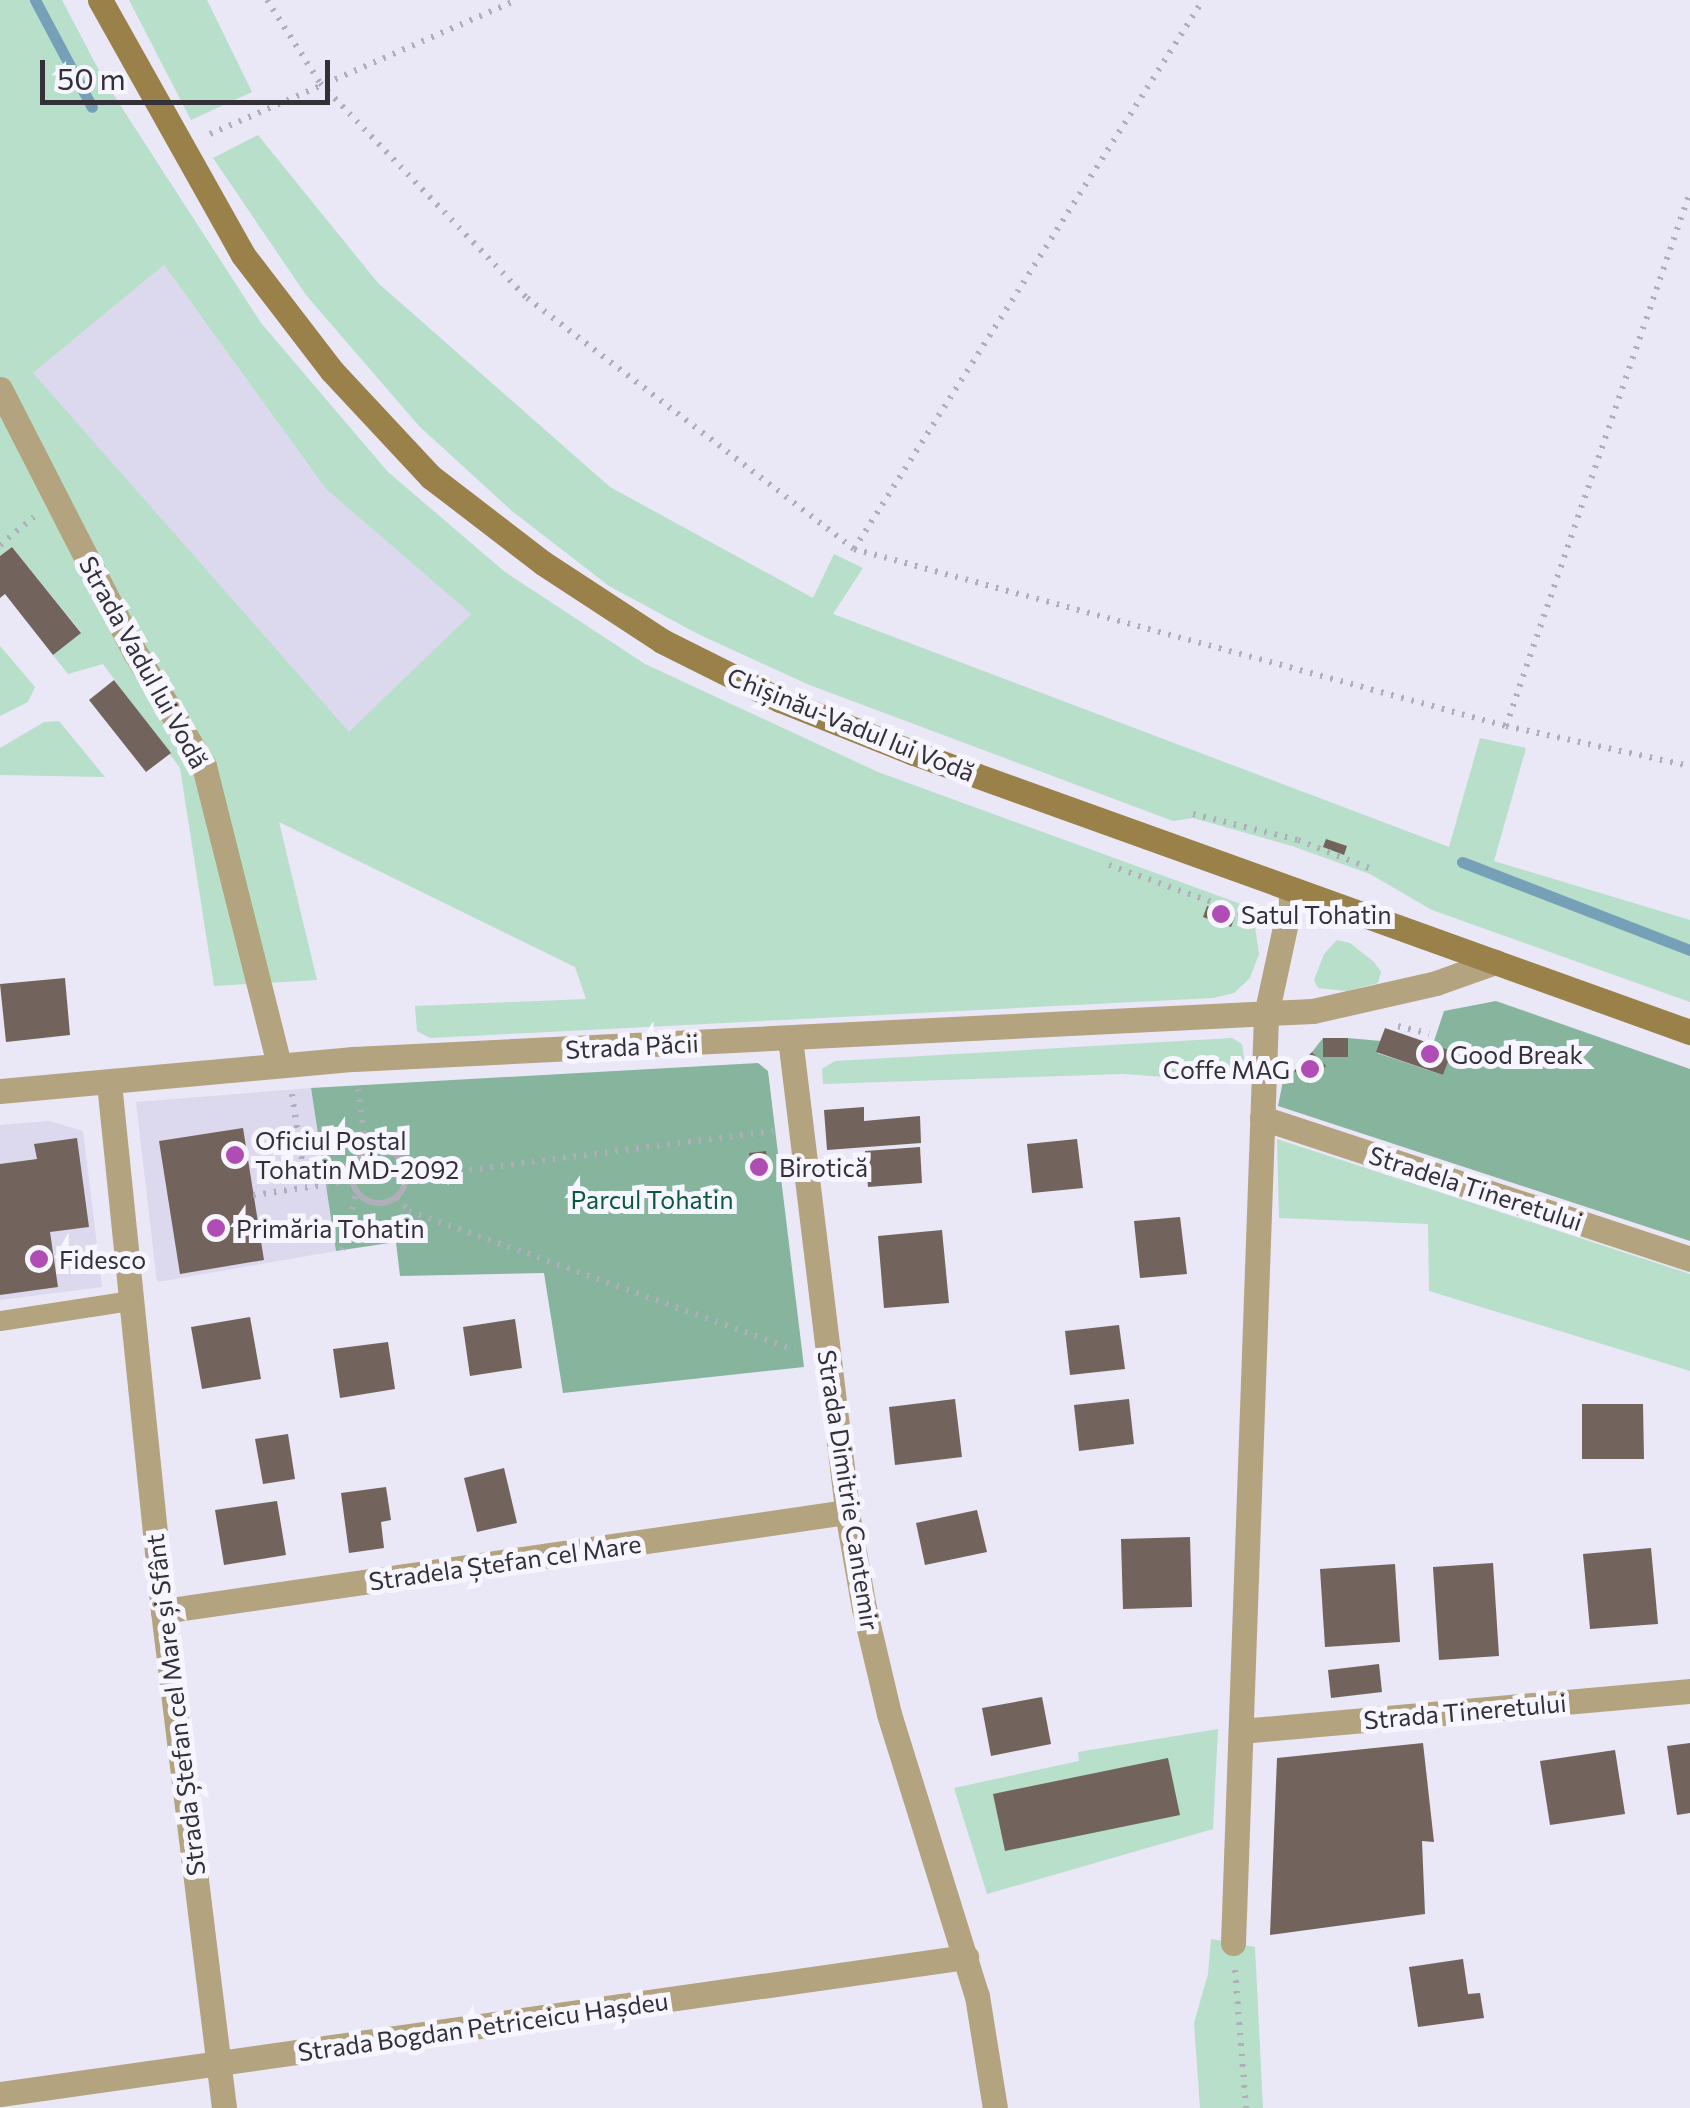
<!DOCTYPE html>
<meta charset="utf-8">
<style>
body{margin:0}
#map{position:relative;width:1690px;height:2108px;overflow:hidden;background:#eae7f7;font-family:Commissioner,sans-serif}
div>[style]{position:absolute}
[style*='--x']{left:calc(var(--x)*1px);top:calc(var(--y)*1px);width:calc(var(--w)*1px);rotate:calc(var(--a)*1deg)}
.built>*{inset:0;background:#dcd8ee}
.green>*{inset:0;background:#b7dfc9}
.forest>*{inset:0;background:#87b49c}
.stream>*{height:11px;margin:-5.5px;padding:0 5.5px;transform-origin:5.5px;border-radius:5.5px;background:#75a0b7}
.building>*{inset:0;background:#72635c}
.path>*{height:6px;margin-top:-3px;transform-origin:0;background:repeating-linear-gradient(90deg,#b1aebb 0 2.5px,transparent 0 10.5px)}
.path>.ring{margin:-3px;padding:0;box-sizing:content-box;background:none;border:6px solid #b1aebb;border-radius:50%}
.service>*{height:20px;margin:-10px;padding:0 10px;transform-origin:10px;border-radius:10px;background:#b3a37f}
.minor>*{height:25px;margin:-12.5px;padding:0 12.5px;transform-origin:12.5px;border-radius:12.5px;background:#b3a37f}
.secondary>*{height:25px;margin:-12.5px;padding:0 12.5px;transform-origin:12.5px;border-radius:12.5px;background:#998149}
.dots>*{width:28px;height:28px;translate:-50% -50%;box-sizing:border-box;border:5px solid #f7f5ff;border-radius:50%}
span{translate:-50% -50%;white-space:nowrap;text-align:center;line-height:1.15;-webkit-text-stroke:10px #f7f5ff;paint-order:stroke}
.street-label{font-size:25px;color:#333137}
.poi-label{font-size:25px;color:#333137}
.left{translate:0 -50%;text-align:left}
.right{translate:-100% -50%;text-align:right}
.park-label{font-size:25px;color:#085a3d}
.scale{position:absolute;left:40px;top:60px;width:290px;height:45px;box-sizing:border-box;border:5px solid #333137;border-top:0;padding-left:12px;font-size:30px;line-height:35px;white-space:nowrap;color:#333137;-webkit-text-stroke:8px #f7f5ff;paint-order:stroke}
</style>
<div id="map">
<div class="built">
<i style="clip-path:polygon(164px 265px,326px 489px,471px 614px,349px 733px,32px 374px)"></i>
<i style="clip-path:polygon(311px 1088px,336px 1251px,157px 1282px,136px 1102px)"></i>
<i style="clip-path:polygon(49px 1121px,83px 1131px,102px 1287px,0 1300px,0 1125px)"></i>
</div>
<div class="green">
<i style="clip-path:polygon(evenodd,0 0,62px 0,104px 80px,261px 323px,388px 472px,505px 572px,645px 664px,878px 772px,1241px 904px,1254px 920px,1259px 954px,1250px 978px,1234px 993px,1213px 998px,430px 1038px,417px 1031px,415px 1006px,586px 999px,575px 967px,279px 822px,317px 980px,214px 986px,180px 768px,103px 664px,68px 674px,53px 655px,81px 632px,12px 547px,0 556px,0 0,164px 265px,326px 489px,471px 614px,349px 732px,33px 373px,164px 265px)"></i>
<i style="clip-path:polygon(129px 0,207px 0,252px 92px,191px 120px)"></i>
<i style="clip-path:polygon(258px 135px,378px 283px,610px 487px,813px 598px,834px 554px,863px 568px,833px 614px,1449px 847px,1480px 738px,1526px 748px,1494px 861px,1690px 920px,1690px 1002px,1432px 910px,1370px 874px,1292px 846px,1193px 818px,1173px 821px,807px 684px,698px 634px,609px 586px,512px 511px,419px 426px,306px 295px,213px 158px)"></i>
<i style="clip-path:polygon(0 646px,35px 687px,28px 702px,0 716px)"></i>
<i style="clip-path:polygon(59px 721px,105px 777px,0 775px,0 748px,44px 722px)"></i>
<i style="clip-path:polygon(1337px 940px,1350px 943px,1374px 962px,1381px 972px,1378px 983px,1347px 991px,1318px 988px,1314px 980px,1324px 954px)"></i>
<i style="clip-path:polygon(1232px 1038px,1242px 1044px,1248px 1083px,1123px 1074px,823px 1084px,822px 1069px,835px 1061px)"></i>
<i style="clip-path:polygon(1277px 1139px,1690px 1274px,1690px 1371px,1429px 1291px,1428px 1224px,1279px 1218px)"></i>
<i style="clip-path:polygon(1218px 1729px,1213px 1829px,987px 1894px,954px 1788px,1079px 1761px,1078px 1752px)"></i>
<i style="clip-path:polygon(1211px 1939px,1255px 1947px,1263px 2108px,1200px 2108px,1194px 2023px,1208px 1974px)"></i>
</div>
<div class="forest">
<i style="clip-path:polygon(1496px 1001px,1690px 1069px,1690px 1241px,1278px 1106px,1285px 1071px,1294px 1071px,1308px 1084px,1325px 1066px,1312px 1052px,1323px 1038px,1323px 1057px,1348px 1057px,1348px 1038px,1381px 1041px,1377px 1053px,1443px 1075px,1451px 1051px,1433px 1044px,1444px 1011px)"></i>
<i style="clip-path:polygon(758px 1063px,768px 1071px,804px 1367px,563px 1393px,544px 1273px,400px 1276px,396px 1242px,336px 1251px,311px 1088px)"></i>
</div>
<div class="stream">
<i style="--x:35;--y:0;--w:121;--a:62"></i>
<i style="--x:1462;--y:862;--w:244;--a:21.1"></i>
</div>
<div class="building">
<i style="clip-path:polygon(12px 547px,81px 633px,53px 655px,5px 594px,0 598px,0 556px)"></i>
<i style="clip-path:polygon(114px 680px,171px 753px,146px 772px,89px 700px)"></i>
<i style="clip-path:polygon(1326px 839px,1347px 846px,1344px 855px,1323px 847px)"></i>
<i style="clip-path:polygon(1207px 906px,1235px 917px,1231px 927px,1203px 917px)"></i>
<i style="clip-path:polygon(65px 978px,70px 1035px,6px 1042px,0 984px)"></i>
<i style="clip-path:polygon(1385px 1028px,1452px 1051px,1443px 1075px,1376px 1052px)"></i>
<i style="clip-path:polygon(1323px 1038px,1348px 1038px,1348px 1057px,1323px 1057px)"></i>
<i style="clip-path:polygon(1312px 1052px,1326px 1066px,1308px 1084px,1294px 1071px)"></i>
<i style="clip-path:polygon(864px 1107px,864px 1121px,920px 1116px,921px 1143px,827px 1150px,824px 1110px)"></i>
<i style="clip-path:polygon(243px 1128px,264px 1260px,180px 1274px,159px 1141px)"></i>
<i style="clip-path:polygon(77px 1138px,89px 1227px,50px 1232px,58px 1287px,0 1295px,0 1164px,37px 1159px,34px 1144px)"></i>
<i style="clip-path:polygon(1077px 1139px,1083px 1188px,1032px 1193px,1027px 1144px)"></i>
<i style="clip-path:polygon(920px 1147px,922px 1183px,868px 1187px,865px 1151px)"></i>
<i style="clip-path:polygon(766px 1151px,769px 1177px,752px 1179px,749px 1153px)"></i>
<i style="clip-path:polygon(1180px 1217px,1187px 1274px,1140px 1278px,1134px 1221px)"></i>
<i style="clip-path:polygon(942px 1230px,949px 1303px,884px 1308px,878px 1236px)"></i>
<i style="clip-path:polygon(250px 1317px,261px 1379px,202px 1389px,191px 1327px)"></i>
<i style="clip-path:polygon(515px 1319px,522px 1368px,470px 1376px,463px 1327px)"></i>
<i style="clip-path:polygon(1119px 1325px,1125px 1369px,1070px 1375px,1065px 1331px)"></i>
<i style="clip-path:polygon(388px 1342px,395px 1389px,340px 1398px,333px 1349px)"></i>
<i style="clip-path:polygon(955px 1399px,962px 1457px,895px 1465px,889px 1407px)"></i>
<i style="clip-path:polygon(1129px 1399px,1134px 1444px,1079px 1451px,1074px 1405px)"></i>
<i style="clip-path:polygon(1582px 1404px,1643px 1404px,1644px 1459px,1582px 1459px)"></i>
<i style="clip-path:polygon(288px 1434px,295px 1479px,263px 1484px,255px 1439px)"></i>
<i style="clip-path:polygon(504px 1468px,517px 1523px,477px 1532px,464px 1478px)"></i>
<i style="clip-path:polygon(386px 1487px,391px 1520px,381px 1522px,384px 1548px,349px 1553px,341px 1493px)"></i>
<i style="clip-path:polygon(277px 1501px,286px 1555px,224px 1565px,215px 1510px)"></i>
<i style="clip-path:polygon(977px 1510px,987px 1552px,925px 1565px,916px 1523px)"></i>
<i style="clip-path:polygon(1190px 1537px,1192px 1607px,1123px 1609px,1121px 1539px)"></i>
<i style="clip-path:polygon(1651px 1548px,1658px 1624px,1590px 1629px,1583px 1554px)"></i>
<i style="clip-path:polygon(1493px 1563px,1499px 1656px,1439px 1660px,1433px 1567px)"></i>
<i style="clip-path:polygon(1395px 1564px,1400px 1642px,1325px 1647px,1320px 1569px)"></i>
<i style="clip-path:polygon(1379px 1664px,1382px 1692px,1331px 1698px,1328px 1670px)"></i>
<i style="clip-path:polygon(1042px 1697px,1051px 1744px,991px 1756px,982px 1708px)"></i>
<i style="clip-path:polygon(1423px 1743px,1434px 1842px,1422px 1841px,1425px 1914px,1270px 1935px,1277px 1758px)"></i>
<i style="clip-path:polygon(1690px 1743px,1690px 1813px,1677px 1815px,1667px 1746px)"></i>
<i style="clip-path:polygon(1615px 1750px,1625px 1814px,1550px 1825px,1540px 1761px)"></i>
<i style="clip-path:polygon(1168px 1758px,1180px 1815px,1005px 1851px,993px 1794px)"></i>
<i style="clip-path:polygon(1463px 1959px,1468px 1994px,1480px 1993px,1484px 2018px,1418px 2027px,1409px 1967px)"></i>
</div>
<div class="path">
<i style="--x:267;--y:0;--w:98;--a:57.4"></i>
<i style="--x:320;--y:83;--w:298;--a:46.1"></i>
<i style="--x:527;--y:298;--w:412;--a:37.5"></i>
<i style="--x:854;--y:549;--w:676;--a:15.19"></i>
<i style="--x:1506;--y:726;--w:188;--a:12.3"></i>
<i style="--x:210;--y:134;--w:334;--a:-23.6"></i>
<i style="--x:0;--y:545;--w:44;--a:-39.5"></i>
<i style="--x:854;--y:549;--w:651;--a:-57.56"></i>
<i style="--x:1506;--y:726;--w:565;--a:-70.99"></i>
<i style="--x:1193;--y:814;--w:108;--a:13.9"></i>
<i style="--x:1298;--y:840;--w:76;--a:21.5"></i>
<i style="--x:1109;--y:865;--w:145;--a:19.8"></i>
<i style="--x:1245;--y:914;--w:20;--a:75"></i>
<i style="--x:1398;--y:1026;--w:32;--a:14"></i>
<i style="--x:358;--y:1089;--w:64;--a:82.8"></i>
<i style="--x:292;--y:1094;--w:94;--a:81.4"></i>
<i class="ring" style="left:352px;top:1149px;width:48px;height:48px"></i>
<i style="--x:407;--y:1178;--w:369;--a:-7.3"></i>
<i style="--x:253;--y:1195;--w:100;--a:-8"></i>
<i style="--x:397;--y:1198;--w:18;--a:47"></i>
<i style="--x:409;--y:1211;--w:410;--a:19.8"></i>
<i style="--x:342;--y:1250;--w:59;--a:-76.2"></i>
<i style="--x:1235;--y:1970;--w:138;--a:85.4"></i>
</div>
<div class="service">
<i style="--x:0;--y:1321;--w:133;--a:-8.7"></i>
</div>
<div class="minor">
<i style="--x:0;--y:389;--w:294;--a:62.9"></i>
<i style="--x:134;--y:651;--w:135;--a:58.7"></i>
<i style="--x:204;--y:766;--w:308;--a:75.9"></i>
<i style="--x:790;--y:1038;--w:477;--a:83.1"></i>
<i style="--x:847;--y:1512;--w:97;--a:80"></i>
<i style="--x:864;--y:1608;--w:109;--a:76.7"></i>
<i style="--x:889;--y:1714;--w:295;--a:72.7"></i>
<i style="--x:977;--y:1996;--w:113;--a:80.9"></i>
<i style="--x:109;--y:1083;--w:531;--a:84.16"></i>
<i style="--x:163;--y:1611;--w:501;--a:83"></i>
<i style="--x:0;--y:1091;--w:355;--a:-5.2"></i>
<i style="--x:354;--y:1059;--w:960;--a:-2.87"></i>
<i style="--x:1313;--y:1011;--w:126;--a:-12.8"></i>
<i style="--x:1436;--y:983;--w:63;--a:-19.6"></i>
<i style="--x:1262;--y:1118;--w:451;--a:18.2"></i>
<i style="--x:163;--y:1611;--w:691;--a:-8.24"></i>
<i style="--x:1241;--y:1731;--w:451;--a:-5.1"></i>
<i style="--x:1233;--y:1943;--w:929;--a:-87.96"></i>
<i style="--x:1266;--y:1015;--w:128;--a:-77.8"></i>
<i style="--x:0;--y:2094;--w:976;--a:-8.07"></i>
</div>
<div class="secondary">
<i style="--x:100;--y:0;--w:292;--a:60.7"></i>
<i style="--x:243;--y:255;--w:146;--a:52.5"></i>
<i style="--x:332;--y:371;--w:145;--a:47"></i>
<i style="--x:431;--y:477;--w:141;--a:37.5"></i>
<i style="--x:543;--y:563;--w:142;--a:33.2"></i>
<i style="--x:662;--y:641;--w:132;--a:26.6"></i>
<i style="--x:780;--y:700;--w:144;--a:21.6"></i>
<i style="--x:914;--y:753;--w:825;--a:19.78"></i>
</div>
<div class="dots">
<i style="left:1221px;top:914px;background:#af4db4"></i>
<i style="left:1430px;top:1054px;background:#af4db4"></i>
<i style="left:1310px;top:1069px;background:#af4db4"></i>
<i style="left:235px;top:1155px;background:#af4db4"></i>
<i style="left:759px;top:1167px;background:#af4db4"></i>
<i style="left:216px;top:1228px;background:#af4db4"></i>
<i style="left:39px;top:1259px;background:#af4db4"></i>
</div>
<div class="street-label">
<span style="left:144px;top:662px;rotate:61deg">Strada Vadul lui Vodă</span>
<span style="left:851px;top:724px;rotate:22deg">Chișinău-Vadul lui Vodă</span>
<span style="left:632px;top:1046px;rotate:-3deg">Strada Păcii</span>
<span style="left:1476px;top:1188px;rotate:18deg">Stradela Tineretului</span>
<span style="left:849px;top:1490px;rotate:81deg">Strada Dimitrie Cantemir</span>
<span style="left:505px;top:1562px;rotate:-8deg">Stradela Ștefan cel Mare</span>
<span style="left:175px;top:1705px;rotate:-97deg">Strada Ștefan cel Mare și Sfânt</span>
<span style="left:1465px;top:1711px;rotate:-5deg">Strada Tineretului</span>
<span style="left:483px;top:2026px;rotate:-8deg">Strada Bogdan Petriceicu Hașdeu</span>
</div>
<div class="poi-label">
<span class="left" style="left:1241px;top:914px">Satul Tohatin</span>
<span class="left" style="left:1450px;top:1054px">Good Break</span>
<span class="right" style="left:1290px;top:1069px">Coffe MAG</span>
<span class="left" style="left:255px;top:1155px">Oficiul Poștal<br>Tohatin MD-2092</span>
<span class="left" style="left:779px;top:1167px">Birotică</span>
<span class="left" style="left:236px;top:1228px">Primăria Tohatin</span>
<span class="left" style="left:59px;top:1259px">Fidesco</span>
</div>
<div class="park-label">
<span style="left:652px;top:1199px">Parcul Tohatin</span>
</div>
<div class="scale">50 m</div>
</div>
